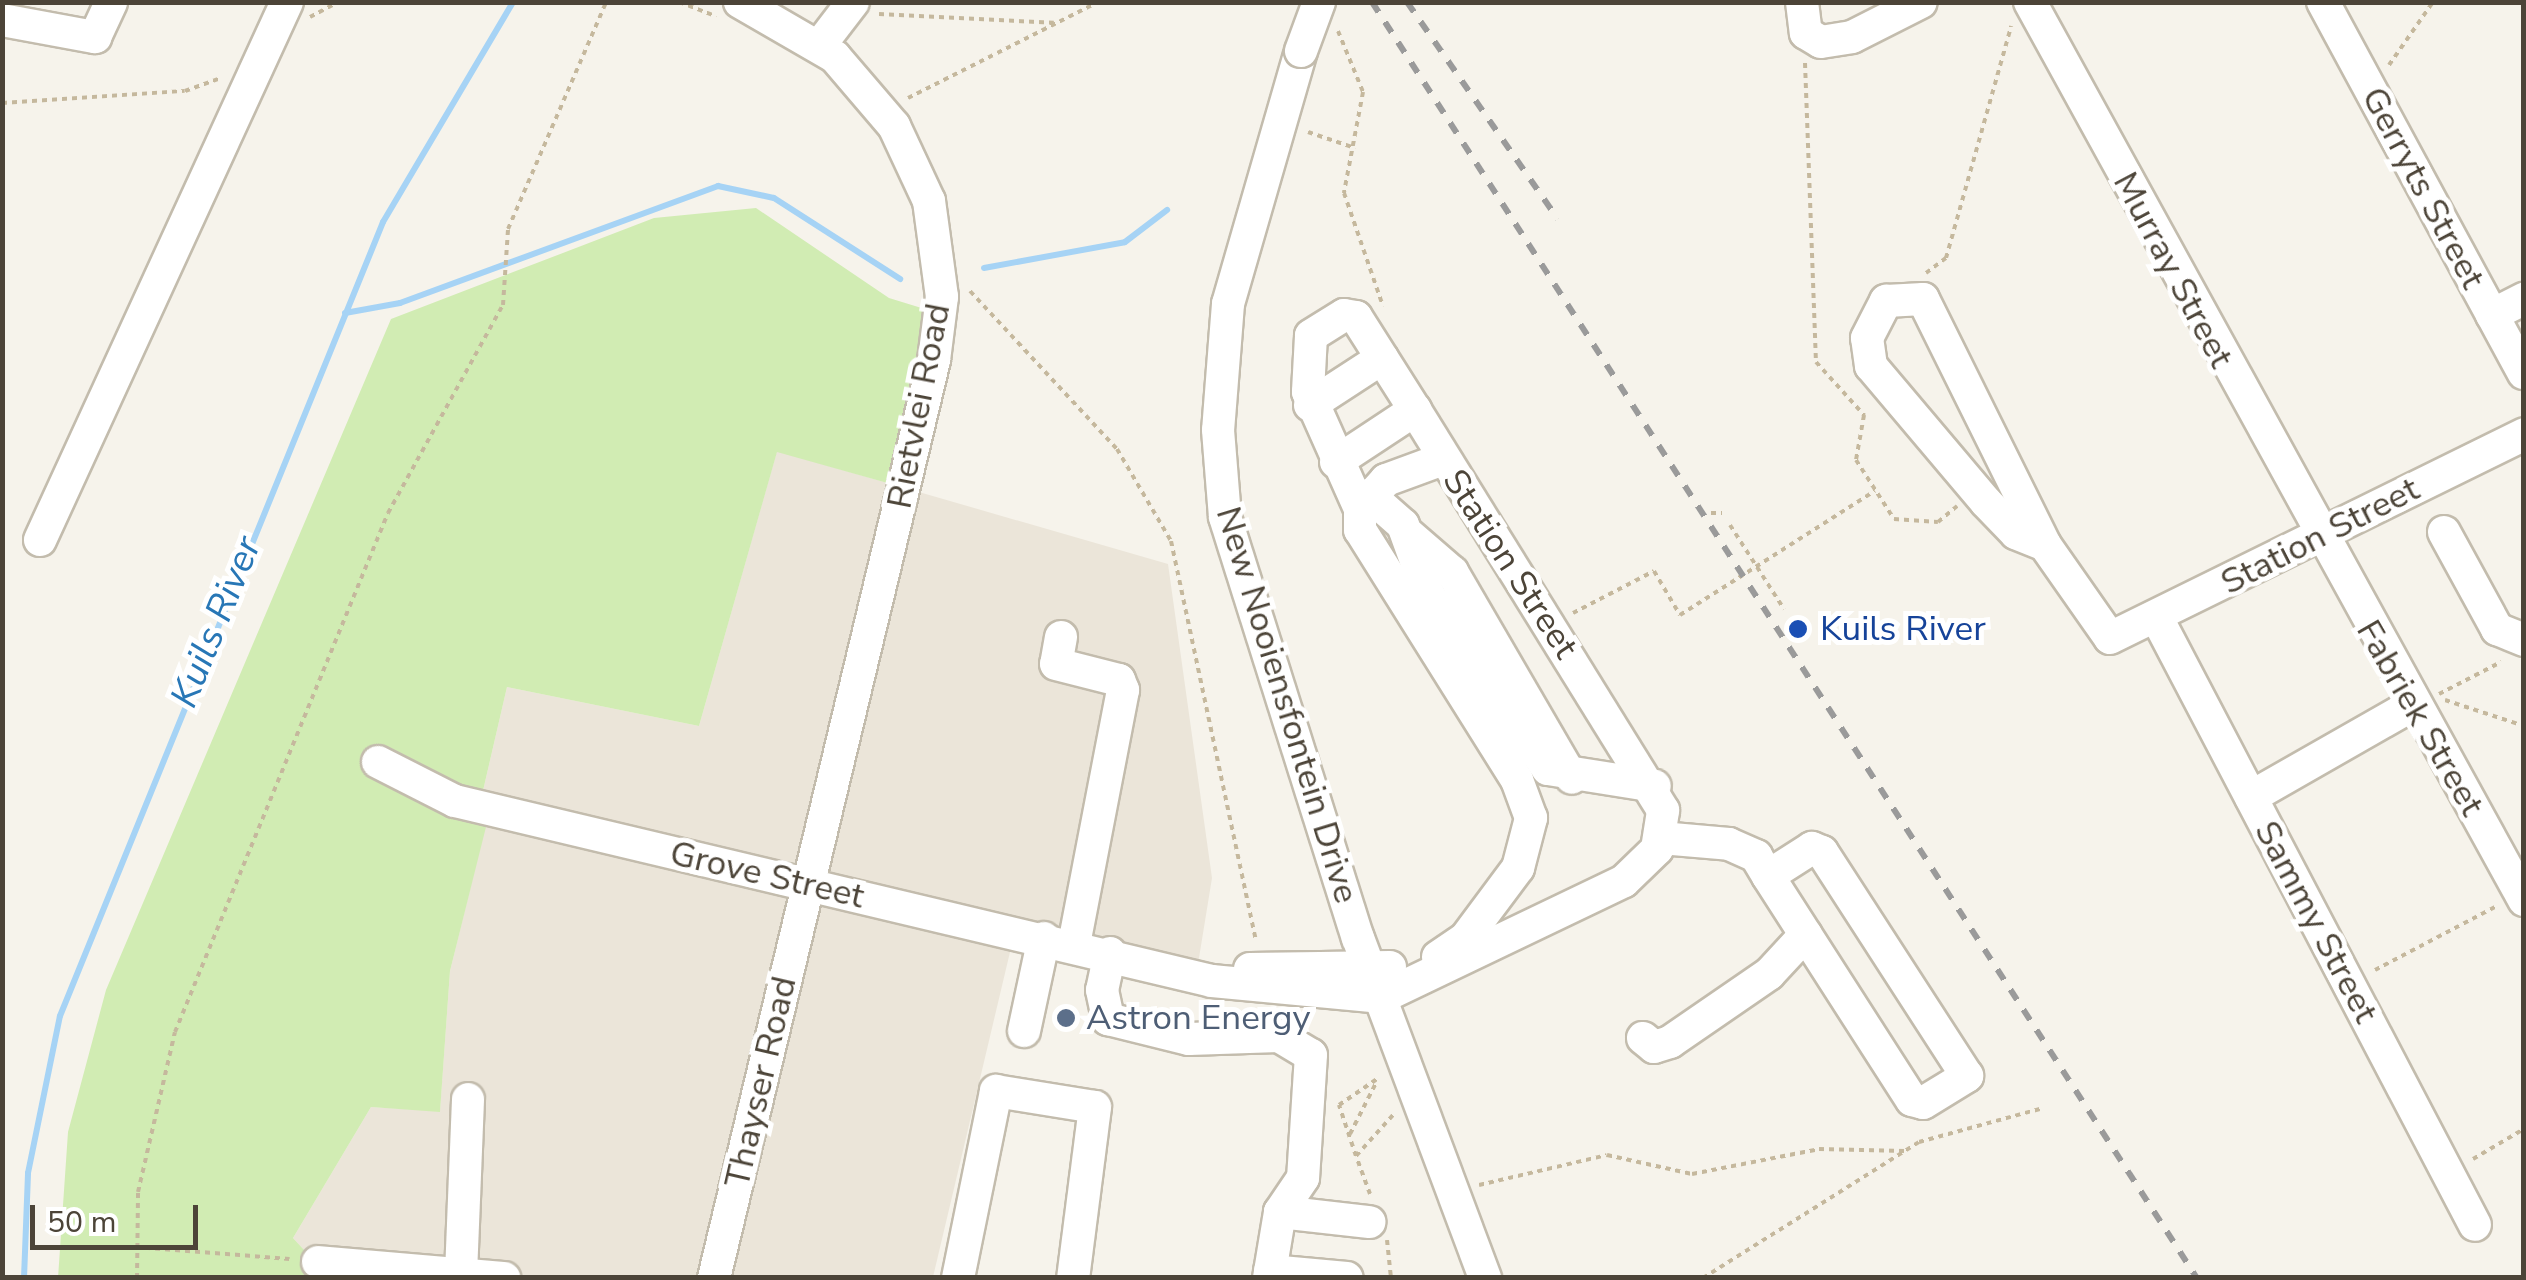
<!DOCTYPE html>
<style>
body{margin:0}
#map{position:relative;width:2526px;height:1280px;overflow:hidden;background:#f6f3eb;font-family:"Nunito Sans",sans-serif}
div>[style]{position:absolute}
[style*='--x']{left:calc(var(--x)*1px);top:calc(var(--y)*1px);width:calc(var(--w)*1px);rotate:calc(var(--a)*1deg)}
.residential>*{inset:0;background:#ebe5d9}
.green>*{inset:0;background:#d1ecb3}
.stream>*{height:6px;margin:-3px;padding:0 3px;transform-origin:3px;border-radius:3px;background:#a6d3f5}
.path>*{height:4px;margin-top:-2px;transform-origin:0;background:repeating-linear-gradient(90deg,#c5b89d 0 5px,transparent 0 10px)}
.roads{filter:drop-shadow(2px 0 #c3bcad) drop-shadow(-2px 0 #c3bcad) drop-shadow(0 2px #c3bcad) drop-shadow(0 -2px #c3bcad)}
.minor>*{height:32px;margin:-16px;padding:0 16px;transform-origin:16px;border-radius:16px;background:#fff}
.rail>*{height:6px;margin-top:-3px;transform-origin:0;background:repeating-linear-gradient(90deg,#9a9a9a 0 12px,transparent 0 24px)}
.bridges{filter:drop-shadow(2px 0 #c3bcad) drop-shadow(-2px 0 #c3bcad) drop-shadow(0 2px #c3bcad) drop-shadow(0 -2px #c3bcad)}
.minor-bridge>*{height:32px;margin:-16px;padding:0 16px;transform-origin:16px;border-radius:16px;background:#fff}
.dots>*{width:28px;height:28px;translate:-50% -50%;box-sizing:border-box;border:5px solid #fff;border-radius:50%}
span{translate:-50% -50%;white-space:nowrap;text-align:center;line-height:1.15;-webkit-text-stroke:10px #fff;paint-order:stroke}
.street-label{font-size:35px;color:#4c4438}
.transit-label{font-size:35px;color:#164399}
.left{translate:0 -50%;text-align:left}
.service-label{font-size:35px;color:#4e5e75}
.water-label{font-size:38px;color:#2877b6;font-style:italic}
.frame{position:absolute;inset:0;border:5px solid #4c4438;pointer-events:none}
.scale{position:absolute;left:30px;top:1205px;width:168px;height:45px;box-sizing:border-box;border:5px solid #4c4438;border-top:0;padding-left:12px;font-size:30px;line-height:35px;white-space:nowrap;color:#4c4438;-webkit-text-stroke:8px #fff;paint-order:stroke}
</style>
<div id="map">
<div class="residential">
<i style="clip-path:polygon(777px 451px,1168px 564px,1212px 878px,1198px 964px,1015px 931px,933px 1277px,482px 1277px,317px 1264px,293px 1238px,371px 1107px,440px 1111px,450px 971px,489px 812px,479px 808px,507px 687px,699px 726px)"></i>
</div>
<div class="green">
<i style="clip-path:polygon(756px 208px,889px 298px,928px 310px,891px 484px,777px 452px,699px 726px,507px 687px,479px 808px,490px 811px,450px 971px,440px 1112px,371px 1107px,293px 1238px,317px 1264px,363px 1277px,58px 1278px,68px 1132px,106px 990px,391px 319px,654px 218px)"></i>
</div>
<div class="stream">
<i style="--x:984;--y:268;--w:143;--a:-10.4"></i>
<i style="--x:1125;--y:242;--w:53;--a:-37.3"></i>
<i style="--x:345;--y:313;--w:56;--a:-10.3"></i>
<i style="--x:400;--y:303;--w:339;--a:-20.2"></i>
<i style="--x:718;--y:186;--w:57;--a:12.1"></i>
<i style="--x:774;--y:198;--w:150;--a:32.7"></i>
<i style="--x:24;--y:1278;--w:105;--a:-87.8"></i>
<i style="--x:28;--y:1173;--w:160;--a:-78.5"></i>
<i style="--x:60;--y:1016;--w:857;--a:-67.86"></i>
<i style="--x:383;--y:222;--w:256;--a:-59.4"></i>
</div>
<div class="path">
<i style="--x:679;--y:2;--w:40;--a:21"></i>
<i style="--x:879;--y:14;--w:175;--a:2.9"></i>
<i style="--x:310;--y:17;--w:32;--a:-28"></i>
<i style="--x:1338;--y:31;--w:66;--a:67.7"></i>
<i style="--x:1363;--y:92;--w:103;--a:100.7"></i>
<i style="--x:1344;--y:193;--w:120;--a:71"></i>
<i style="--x:1805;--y:63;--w:299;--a:87.9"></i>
<i style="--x:1816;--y:362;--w:72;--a:47.8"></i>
<i style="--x:1864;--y:415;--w:46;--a:100.1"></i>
<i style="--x:1856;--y:460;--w:70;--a:57.2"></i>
<i style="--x:1894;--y:519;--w:44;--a:3.9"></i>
<i style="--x:1938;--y:522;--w:25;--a:-40"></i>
<i style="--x:2389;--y:65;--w:77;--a:-55.1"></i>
<i style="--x:908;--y:98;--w:213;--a:-26.8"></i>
<i style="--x:2;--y:103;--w:183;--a:-3.8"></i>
<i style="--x:185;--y:91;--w:37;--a:-20"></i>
<i style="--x:1308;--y:132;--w:50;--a:18.8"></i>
<i style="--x:1926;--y:273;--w:25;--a:-37"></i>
<i style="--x:1946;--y:258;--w:241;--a:-74.3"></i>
<i style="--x:970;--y:291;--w:216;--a:47.1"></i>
<i style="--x:1117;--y:449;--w:107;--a:59.6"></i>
<i style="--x:1171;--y:541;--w:408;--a:78"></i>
<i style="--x:1711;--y:513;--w:11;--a:0"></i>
<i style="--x:1730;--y:525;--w:100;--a:57.3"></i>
<i style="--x:1573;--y:613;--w:91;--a:-27.4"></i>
<i style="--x:1654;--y:571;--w:51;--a:59.4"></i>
<i style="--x:1680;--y:615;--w:231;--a:-32.5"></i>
<i style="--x:1787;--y:630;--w:11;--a:-68"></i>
<i style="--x:2439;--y:694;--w:70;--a:-27.3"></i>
<i style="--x:2445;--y:700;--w:83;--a:18.2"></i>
<i style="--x:2375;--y:970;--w:136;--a:-27.7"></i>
<i style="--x:1350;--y:1134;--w:59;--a:-63"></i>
<i style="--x:1356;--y:1156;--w:54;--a:-108.4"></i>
<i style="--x:1339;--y:1105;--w:46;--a:-34.4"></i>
<i style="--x:2473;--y:1159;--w:59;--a:-30.5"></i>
<i style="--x:1479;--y:1185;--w:131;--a:-13.2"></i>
<i style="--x:1607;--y:1155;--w:87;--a:12.6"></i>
<i style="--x:1692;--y:1174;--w:129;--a:-11.1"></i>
<i style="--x:1819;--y:1149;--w:86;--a:1.3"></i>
<i style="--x:1370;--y:1194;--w:40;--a:-110.2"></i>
<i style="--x:1356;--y:1156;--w:55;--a:-47.9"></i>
<i style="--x:1387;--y:1240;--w:38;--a:84"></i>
<i style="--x:135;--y:1247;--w:155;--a:4.4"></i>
<i style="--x:137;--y:1278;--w:86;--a:-89.3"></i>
<i style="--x:138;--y:1192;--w:164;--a:-77"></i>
<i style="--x:175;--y:1032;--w:561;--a:-67.69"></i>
<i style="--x:388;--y:513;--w:238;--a:-61.1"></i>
<i style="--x:503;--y:305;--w:76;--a:-86.2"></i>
<i style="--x:508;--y:229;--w:247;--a:-66.6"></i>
<i style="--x:1703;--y:1278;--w:255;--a:-32.2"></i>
<i style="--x:1919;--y:1142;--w:129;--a:-15.3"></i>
</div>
<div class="roads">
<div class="minor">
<i style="--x:1802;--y:2;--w:31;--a:83"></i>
<i style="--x:1806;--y:33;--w:17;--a:31"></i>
<i style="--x:1821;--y:42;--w:31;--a:-9"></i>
<i style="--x:1852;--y:37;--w:77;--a:-26.9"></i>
<i style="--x:2030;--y:2;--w:1025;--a:61.18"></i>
<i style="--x:2323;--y:2;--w:422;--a:61.6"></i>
<i style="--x:2;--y:20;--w:95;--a:10.4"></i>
<i style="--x:95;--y:37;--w:38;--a:-65"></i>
<i style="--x:820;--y:45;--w:54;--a:-52.5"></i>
<i style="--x:1301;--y:51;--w:263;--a:106.1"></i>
<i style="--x:1228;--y:304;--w:126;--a:94.5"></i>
<i style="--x:1218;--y:430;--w:87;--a:85.4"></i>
<i style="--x:1225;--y:517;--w:442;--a:72.5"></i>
<i style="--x:1358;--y:938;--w:363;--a:69.5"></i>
<i style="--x:2492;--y:315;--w:36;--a:-27"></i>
<i style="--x:1310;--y:405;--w:86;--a:-33.1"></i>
<i style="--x:1336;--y:462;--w:95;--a:-33.4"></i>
<i style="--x:1369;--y:495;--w:45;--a:41.4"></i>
<i style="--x:1403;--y:525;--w:73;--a:70.1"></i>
<i style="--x:1428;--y:594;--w:212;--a:55.6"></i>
<i style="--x:1548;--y:769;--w:108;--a:9"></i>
<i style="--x:2444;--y:532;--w:111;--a:61.3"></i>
<i style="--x:2497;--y:629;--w:29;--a:22"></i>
<i style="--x:1407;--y:533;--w:60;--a:40.9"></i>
<i style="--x:1452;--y:572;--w:238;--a:59.8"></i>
<i style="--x:40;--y:540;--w:592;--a:-65.34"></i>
<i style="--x:2045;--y:545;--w:31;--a:-158"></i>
<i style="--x:2016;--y:533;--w:43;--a:-134.1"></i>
<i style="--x:1986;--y:502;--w:178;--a:-130.2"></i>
<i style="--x:1871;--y:366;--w:28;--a:-98"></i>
<i style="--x:1867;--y:338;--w:42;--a:-62.8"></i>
<i style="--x:1886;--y:301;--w:37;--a:-3"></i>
<i style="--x:1923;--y:299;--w:275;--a:63.6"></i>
<i style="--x:2045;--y:545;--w:113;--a:55"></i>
<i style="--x:2110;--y:638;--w:462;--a:-26.2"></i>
<i style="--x:2157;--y:618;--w:685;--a:62.35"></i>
<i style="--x:1061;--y:637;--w:27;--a:100"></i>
<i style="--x:1056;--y:664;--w:65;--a:14.3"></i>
<i style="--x:1119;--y:680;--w:11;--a:68"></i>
<i style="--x:1123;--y:690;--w:260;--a:100.9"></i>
<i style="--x:378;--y:762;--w:86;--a:26.9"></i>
<i style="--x:455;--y:801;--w:778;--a:13.38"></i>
<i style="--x:1212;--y:981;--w:171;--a:5.4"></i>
<i style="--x:1382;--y:997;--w:268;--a:-25.6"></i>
<i style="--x:1624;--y:881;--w:46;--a:-44.1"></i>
<i style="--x:1657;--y:849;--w:39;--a:-81"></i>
<i style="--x:1663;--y:810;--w:471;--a:-121.8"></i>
<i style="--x:1415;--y:410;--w:110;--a:-122.4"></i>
<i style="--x:1356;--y:317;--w:12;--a:-171"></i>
<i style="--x:1344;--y:315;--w:39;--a:148"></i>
<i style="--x:1311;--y:336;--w:56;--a:93.1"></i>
<i style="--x:1308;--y:392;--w:128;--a:66"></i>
<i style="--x:2251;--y:797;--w:185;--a:-29.7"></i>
<i style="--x:1661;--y:838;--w:68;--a:5"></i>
<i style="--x:1729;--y:844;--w:30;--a:24"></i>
<i style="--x:1756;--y:856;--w:23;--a:59"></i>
<i style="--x:1768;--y:876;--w:266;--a:57.3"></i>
<i style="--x:1912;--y:1100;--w:11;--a:15"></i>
<i style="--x:1923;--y:1103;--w:52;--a:-31.5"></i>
<i style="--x:1967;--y:1076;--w:267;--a:-122.9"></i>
<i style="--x:1822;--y:852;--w:11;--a:-158"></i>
<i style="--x:1812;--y:848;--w:52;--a:147.5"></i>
<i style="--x:1110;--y:953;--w:38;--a:102"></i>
<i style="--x:1102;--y:990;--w:30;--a:78"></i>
<i style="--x:1108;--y:1019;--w:83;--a:13.9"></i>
<i style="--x:1189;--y:1039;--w:90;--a:-1.9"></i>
<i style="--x:1279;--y:1036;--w:37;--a:31"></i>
<i style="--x:1311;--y:1055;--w:123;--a:93.7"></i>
<i style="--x:1303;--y:1178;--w:41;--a:124.1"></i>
<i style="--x:1438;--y:957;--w:32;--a:-34"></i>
<i style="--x:1465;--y:939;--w:89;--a:-53.3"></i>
<i style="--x:1518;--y:868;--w:52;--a:-75.4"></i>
<i style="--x:1531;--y:818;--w:40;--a:-110.2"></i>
<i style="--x:1517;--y:780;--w:295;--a:-122.1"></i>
<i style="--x:1360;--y:530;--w:21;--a:-90"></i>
<i style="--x:1360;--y:509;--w:39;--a:-48"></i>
<i style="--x:1386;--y:480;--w:61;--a:-20.2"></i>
<i style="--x:1250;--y:969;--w:140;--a:-0.8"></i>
<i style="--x:1024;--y:1031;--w:95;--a:-77.9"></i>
<i style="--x:1643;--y:1038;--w:14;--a:39"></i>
<i style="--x:1654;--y:1047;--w:17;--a:-17"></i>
<i style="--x:1670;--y:1042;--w:120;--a:-34.5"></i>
<i style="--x:1769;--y:974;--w:54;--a:-47.2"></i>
<i style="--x:318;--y:1262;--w:187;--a:4.9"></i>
<i style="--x:1270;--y:1271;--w:77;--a:5.2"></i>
<i style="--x:461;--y:1274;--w:175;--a:-87.7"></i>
<i style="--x:714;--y:1278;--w:944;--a:-76.52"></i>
<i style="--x:934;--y:360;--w:64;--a:-82.8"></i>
<i style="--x:942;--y:297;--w:97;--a:-97.7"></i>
<i style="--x:929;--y:201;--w:83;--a:-115"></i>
<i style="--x:894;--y:126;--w:91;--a:-130.5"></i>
<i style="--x:835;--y:57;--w:110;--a:-149.9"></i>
<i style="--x:958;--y:1278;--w:191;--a:-78.5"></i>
<i style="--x:996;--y:1091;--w:100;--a:9.2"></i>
<i style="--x:1095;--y:1107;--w:172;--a:97.3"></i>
<i style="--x:1269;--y:1278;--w:67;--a:-80.5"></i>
<i style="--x:1280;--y:1212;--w:90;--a:6.4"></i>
</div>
</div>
<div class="rail">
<i style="--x:1372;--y:2;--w:1519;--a:57.12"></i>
<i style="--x:1407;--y:2;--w:264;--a:55.2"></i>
</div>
<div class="bridges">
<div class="minor-bridge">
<i style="--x:1301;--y:51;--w:52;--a:-69.8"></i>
</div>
</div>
<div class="dots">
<i style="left:1798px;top:629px;background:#1a4fb4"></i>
<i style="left:1066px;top:1018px;background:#5c6f8a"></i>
</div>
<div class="street-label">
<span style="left:2423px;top:188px;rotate:62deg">Gerryts Street</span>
<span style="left:2173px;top:270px;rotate:62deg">Murray Street</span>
<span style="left:919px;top:406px;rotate:-79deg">Rietvlei Road</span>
<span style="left:2320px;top:536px;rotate:-27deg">Station Street</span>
<span style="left:1510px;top:564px;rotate:57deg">Station Street</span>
<span style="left:1287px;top:705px;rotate:73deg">New Nooiensfontein Drive</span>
<span style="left:2420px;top:718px;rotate:60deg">Fabriek Street</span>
<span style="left:767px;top:875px;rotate:13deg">Grove Street</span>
<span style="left:2316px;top:922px;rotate:62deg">Sammy Street</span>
<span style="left:761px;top:1082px;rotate:-77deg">Thayser Road</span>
</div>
<div class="transit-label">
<span class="left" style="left:1820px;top:629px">Kuils River</span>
</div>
<div class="service-label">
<span class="left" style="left:1086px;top:1018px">Astron Energy</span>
</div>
<div class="water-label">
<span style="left:216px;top:622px;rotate:-68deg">Kuils River</span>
</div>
<div class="frame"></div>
<div class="scale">50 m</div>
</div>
